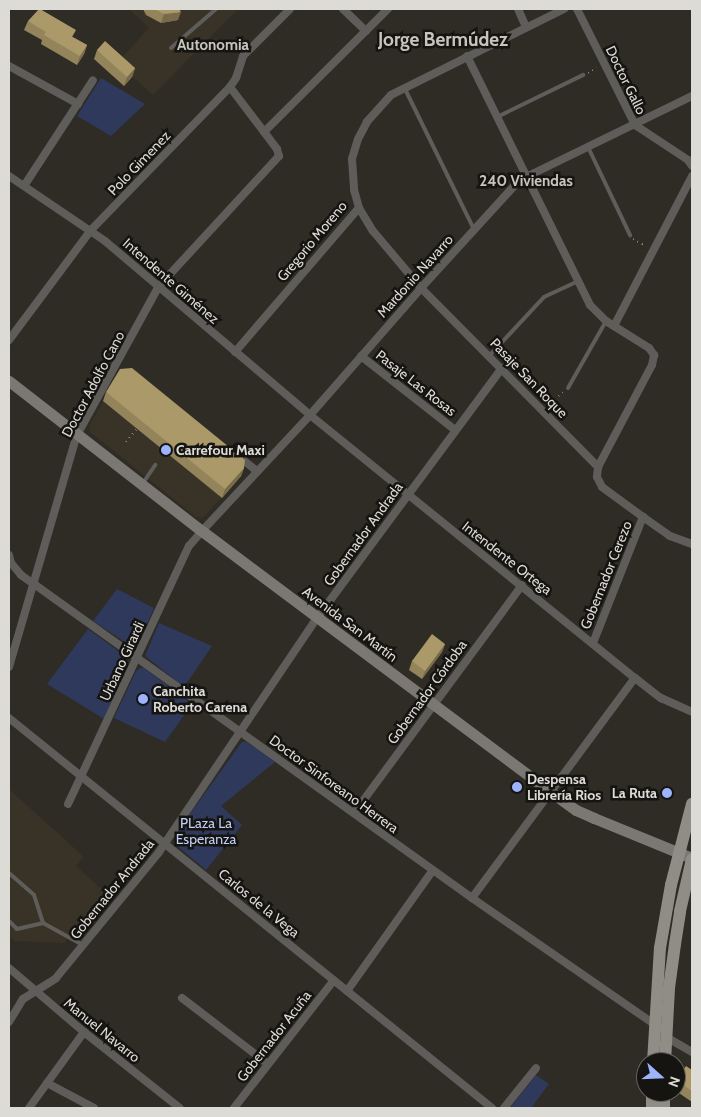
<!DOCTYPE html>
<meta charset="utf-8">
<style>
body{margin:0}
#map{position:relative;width:701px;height:1117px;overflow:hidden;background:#2e2c25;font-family:Cabin,sans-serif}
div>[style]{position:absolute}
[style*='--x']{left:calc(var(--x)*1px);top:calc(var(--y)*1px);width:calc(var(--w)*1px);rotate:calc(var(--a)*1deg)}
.built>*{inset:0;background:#383326}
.green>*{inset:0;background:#2f395b}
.path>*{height:2px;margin-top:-1px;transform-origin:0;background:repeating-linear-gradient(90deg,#84827c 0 1px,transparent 0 5px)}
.service>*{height:4px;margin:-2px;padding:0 2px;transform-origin:2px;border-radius:2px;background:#5f5d5a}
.minor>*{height:8px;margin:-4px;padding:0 4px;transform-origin:4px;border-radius:4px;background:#5f5d5a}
.secondary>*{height:11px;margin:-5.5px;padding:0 5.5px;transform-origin:5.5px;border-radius:5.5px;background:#7b7873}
.primary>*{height:12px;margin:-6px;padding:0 6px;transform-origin:6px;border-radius:6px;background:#908d86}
.wall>*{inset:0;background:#94845b}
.shaded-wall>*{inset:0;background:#786b4a}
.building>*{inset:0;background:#ac996a}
.dots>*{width:14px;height:14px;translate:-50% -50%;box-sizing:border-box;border:2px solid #151411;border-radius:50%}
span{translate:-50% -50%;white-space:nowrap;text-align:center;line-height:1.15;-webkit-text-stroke:5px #151411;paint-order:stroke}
.street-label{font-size:14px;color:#dddbd6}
.poi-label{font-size:14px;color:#dddbd6;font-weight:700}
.left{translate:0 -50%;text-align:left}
.right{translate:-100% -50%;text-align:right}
.park-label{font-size:14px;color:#c0cef6}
.neighbourhood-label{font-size:15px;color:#c8c4bc;font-weight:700}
.district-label{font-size:19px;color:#c8c4bc;font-weight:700}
.frame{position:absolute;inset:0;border:10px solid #dddbd6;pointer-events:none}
.north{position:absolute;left:636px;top:1052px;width:50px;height:50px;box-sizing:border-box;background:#151411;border:1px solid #656460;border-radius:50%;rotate:110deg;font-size:14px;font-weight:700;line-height:20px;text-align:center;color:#dddbd6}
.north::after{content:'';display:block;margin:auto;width:18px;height:22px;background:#9db4fd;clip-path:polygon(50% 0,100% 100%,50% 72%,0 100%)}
</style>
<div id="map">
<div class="built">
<i style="clip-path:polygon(129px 9px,238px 9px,153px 95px,117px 63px,149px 28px)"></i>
<i style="clip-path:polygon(117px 377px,242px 469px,241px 476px,203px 518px,196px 517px,90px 432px,89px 426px)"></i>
<i style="clip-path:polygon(9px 789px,84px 857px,76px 866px,110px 897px,80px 934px,71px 930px,65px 943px,15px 941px,9px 936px)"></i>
</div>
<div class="green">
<i style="clip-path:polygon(101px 78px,145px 104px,111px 136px,77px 116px)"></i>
<i style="clip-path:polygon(117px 589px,154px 608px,138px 644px,134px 648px,93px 621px)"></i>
<i style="clip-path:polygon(159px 623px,212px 646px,184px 687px,145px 656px)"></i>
<i style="clip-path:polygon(88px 629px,125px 656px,128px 662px,104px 719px,47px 684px)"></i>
<i style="clip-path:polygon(140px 668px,144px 668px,192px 704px,165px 742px,114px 718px,136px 671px)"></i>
<i style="clip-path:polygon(242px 742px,247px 742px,275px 762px,221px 806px,242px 825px,206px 870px,175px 844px,174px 836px)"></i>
<i style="clip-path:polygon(536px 1075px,549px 1084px,531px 1108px,510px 1108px)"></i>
</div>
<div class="path">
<i style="--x:588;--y:73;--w:10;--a:-29"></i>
<i style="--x:633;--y:239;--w:15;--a:28"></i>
<i style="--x:547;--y:406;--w:23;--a:-41"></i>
<i style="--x:126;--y:442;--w:17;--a:-50"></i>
</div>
<div class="service">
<i style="--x:171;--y:48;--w:60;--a:-40.9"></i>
<i style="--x:404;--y:87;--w:158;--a:63.8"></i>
<i style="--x:497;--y:117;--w:96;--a:-26"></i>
<i style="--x:588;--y:147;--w:98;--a:64.5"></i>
<i style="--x:490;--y:355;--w:79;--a:-47"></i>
<i style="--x:544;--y:297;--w:38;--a:-25"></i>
<i style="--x:568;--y:388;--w:77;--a:-60.4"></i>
<i style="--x:143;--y:483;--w:22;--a:-56"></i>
<i style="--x:9;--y:873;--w:33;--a:41"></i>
<i style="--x:34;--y:895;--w:29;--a:72"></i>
<i style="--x:43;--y:923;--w:46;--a:28.8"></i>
<i style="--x:9;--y:921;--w:11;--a:45"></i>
<i style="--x:17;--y:929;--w:27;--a:-13"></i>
</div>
<div class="minor">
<i style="--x:343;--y:9;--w:32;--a:44"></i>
<i style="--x:518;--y:9;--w:20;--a:66"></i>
<i style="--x:564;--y:9;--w:193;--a:153.6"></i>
<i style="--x:391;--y:95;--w:36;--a:132"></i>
<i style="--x:367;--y:122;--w:19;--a:118"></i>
<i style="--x:358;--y:139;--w:21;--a:107"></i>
<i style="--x:352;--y:159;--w:31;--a:86"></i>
<i style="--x:354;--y:190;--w:19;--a:74"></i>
<i style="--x:359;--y:208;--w:27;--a:59"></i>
<i style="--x:373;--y:231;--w:75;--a:49.9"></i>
<i style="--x:421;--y:288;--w:252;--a:45.3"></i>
<i style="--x:577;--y:9;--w:130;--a:63.4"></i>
<i style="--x:635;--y:125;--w:64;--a:33.4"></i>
<i style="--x:688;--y:160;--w:7;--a:56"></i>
<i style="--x:467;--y:56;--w:278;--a:63.7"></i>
<i style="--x:590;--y:305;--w:23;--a:45"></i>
<i style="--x:606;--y:321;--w:51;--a:32.1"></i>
<i style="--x:649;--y:348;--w:9;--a:54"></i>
<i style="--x:654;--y:355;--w:10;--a:101"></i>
<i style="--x:652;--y:365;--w:115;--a:117.9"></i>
<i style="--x:598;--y:467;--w:10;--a:96"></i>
<i style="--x:597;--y:477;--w:11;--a:63"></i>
<i style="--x:602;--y:487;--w:51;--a:36.2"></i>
<i style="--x:643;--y:517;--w:33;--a:35"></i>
<i style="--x:670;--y:536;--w:23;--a:20"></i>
<i style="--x:9;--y:66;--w:79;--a:28.8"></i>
<i style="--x:264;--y:132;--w:175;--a:-44.8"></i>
<i style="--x:9;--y:176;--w:116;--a:34.1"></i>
<i style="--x:105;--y:241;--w:269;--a:40.3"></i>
<i style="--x:310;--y:415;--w:418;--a:39"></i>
<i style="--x:635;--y:678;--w:33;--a:38"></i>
<i style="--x:661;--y:698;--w:34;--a:24"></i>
<i style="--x:24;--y:186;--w:126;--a:-56.9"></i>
<i style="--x:614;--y:326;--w:169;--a:-62.5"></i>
<i style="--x:9;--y:340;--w:137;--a:-53.3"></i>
<i style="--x:91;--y:230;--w:199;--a:-45.8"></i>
<i style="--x:230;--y:87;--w:11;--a:-56"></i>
<i style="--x:236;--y:78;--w:23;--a:-72"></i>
<i style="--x:243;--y:56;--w:66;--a:-45"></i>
<i style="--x:235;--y:352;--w:190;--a:-49.3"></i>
<i style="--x:361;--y:356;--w:120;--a:38.2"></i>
<i style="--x:237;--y:455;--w:26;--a:39"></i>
<i style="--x:9;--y:555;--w:8;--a:76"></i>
<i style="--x:11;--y:563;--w:16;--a:50"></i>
<i style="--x:21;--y:575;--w:16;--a:35"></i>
<i style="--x:34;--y:584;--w:539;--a:35.64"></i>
<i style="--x:472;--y:898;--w:221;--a:34.7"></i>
<i style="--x:593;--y:643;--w:136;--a:-68.4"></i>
<i style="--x:9;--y:667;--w:242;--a:-73.7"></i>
<i style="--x:77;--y:435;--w:170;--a:-61.2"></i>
<i style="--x:159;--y:286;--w:177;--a:-47.3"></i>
<i style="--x:279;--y:156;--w:7;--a:-106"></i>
<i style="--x:277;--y:149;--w:78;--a:-127.2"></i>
<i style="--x:9;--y:718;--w:621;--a:38.92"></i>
<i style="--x:68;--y:804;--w:285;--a:-64.9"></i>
<i style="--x:189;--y:546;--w:20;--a:-49"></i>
<i style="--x:202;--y:531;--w:158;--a:-47"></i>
<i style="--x:310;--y:415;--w:169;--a:-48.8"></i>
<i style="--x:421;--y:288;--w:138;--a:-47.6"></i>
<i style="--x:514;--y:186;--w:15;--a:-37"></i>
<i style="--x:526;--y:177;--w:185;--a:-26"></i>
<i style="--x:354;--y:813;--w:283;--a:-53.6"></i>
<i style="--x:472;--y:898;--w:274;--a:-53.5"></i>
<i style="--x:9;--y:968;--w:99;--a:40.5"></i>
<i style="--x:84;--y:1032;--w:122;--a:38.4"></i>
<i style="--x:347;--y:991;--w:148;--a:-54.6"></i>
<i style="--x:182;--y:998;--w:108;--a:37.5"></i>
<i style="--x:9;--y:1022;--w:27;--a:-59"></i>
<i style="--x:23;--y:999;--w:39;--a:-32"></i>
<i style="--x:56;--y:978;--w:163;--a:-50.7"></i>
<i style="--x:159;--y:852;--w:282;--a:-56"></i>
<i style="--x:317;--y:618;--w:311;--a:-53.5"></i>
<i style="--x:666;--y:1037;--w:30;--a:30"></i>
<i style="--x:47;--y:1083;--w:53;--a:28"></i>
<i style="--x:29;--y:1108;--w:94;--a:-54.1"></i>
<i style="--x:234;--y:1108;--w:162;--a:-52"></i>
<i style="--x:504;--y:1108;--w:51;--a:-51.3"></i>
</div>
<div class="secondary">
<i style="--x:9;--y:381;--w:244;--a:37.9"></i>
<i style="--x:202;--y:531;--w:436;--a:36.8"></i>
<i style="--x:551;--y:792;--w:31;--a:36"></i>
<i style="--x:576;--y:810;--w:20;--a:24"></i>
<i style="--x:594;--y:818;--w:106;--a:22.2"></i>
</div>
<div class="primary">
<i style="--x:653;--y:1062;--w:114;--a:-86.5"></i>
<i style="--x:660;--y:948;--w:64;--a:-80.1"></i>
<i style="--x:671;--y:885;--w:84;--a:-75.5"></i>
<i style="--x:665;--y:1062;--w:74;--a:-86.9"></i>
<i style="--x:669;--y:988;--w:44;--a:-82.2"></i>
<i style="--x:675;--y:944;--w:33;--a:-81"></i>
<i style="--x:680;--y:911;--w:53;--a:-77"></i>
<i style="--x:652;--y:1108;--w:16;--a:-90"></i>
<i style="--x:664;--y:1108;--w:16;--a:-90"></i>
</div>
<div class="wall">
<i style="clip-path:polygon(143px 9px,179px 9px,178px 20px,161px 23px,146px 15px)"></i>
<i style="clip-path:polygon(28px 21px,73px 37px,87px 45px,84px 54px,77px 65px,41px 44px,42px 40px,24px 30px)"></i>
<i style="clip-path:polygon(97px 50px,135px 68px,132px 77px,124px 86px,94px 59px)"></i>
<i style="clip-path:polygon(106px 392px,244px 468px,241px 476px,222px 498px,103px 401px)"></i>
<i style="clip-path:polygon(445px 644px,442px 652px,422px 679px,409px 670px,412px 661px)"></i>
<i style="clip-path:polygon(692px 1070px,692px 1102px,676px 1091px,676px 1080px)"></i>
</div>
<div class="shaded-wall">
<i style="clip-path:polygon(181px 12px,178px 20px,161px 23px,164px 14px)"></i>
<i style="clip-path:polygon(87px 45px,84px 54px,77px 65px,80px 56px)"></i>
<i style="clip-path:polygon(135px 68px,132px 77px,124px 86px,127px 77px)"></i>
<i style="clip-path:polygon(244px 468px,241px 476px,222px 498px,225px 489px)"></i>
<i style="clip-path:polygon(445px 644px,442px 652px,422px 679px,425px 671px)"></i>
</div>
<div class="building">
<i style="clip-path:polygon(39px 9px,40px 9px,76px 30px,72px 37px,87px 45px,80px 56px,44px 35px,46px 32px,28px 21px)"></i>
<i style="clip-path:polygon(154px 9px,179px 9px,181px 12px,164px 14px)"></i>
<i style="clip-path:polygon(105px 41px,135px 68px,127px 77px,97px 50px)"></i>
<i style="clip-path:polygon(132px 368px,245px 460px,244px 468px,225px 489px,106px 392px,120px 369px)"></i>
<i style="clip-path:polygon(432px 634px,445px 644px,425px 671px,412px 661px)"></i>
<i style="clip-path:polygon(686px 1066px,692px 1070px,692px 1091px,676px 1080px)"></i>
</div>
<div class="dots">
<i style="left:166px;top:450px;background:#9db4fd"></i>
<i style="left:143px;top:699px;background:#9db4fd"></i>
<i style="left:517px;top:787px;background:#9db4fd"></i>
<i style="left:667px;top:793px;background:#9db4fd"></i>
</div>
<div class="street-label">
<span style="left:626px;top:80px;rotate:64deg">Doctor Gallo</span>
<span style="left:139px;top:163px;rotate:-46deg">Polo Gimenez</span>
<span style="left:312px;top:241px;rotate:-50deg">Gregorio Moreno</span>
<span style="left:415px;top:276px;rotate:-48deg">Mardonio Navarro</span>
<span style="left:171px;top:281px;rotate:41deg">Intendente Giménez</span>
<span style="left:529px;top:378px;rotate:46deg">Pasaje San Roque</span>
<span style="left:416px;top:383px;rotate:38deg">Pasaje Las Rosas</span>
<span style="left:93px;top:384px;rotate:-62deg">Doctor Adolfo Cano</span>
<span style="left:363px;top:534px;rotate:-54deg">Gobernador Andrada</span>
<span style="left:507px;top:558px;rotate:38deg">Intendente Ortega</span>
<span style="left:606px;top:575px;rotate:-68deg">Gobernador Cerezo</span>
<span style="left:350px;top:624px;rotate:37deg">Avenida San Martín</span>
<span style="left:122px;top:661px;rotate:-65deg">Urbano Girardi</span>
<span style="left:427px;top:692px;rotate:-54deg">Gobernador Córdoba</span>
<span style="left:334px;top:784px;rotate:36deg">Doctor Sinforeano Herrera</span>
<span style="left:112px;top:889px;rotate:-51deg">Gobernador Andrada</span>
<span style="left:259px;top:903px;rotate:39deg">Carlos de la Vega</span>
<span style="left:102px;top:1030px;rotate:39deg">Manuel Navarro</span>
<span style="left:274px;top:1036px;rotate:-52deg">Gobernador Acuña</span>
</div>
<div class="poi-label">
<span class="left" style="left:176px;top:450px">Carrefour Maxi</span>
<span class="left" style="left:153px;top:699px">Canchita<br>Roberto Carena</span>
<span class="left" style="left:527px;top:787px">Despensa<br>Librería Rios</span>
<span class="right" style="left:657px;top:793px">La Ruta</span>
</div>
<div class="park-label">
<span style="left:206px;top:831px">PLaza La<br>Esperanza</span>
</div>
<div class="neighbourhood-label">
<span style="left:213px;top:46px">Autonomia</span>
<span style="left:526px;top:182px">240 Viviendas</span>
</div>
<div class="district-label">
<span style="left:443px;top:40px">Jorge Bermúdez</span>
</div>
<div class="frame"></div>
<div class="north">N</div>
</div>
